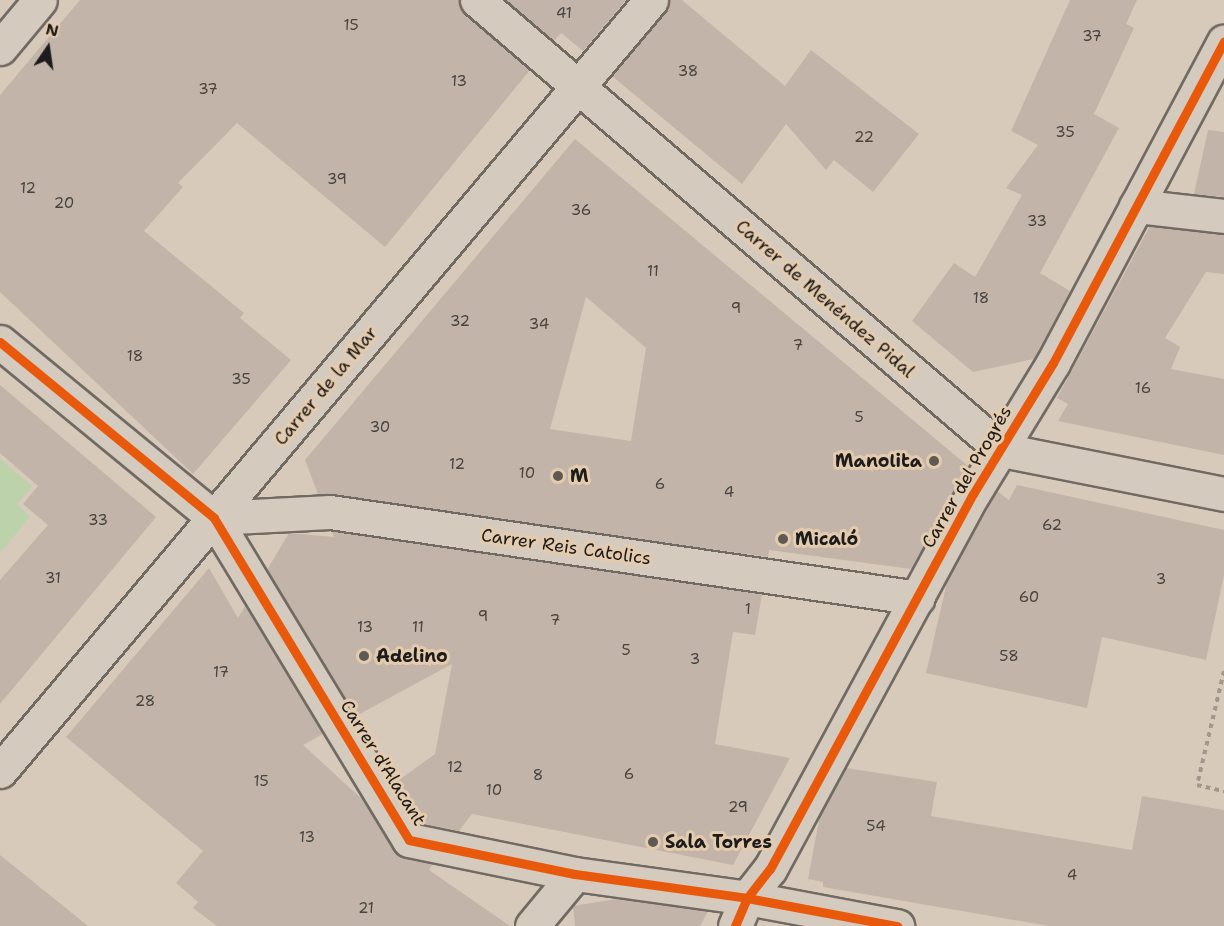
<!DOCTYPE html>
<meta charset="utf-8">
<style>
body{margin:0}
#map{position:relative;width:1224px;height:926px;overflow:hidden;background:#d8caba;font-family:"Shantell Sans",sans-serif}
div>[style]{position:absolute}
[style*='--x']{left:calc(var(--x)*1px);top:calc(var(--y)*1px);width:calc(var(--w)*1px);rotate:calc(var(--a)*1deg)}
.green>*{inset:0;background:#bbd2aa}
.building>*{inset:0;background:#c2b4a9}
.path>*{height:4px;margin-top:-2px;transform-origin:0;background:repeating-linear-gradient(90deg,#a0978f 0 4.5px,transparent 0 9px)}
.roads{filter:drop-shadow(2px 0 #716a63) drop-shadow(-2px 0 #716a63) drop-shadow(0 2px #716a63) drop-shadow(0 -2px #716a63)}
.minor>*{height:33px;margin:-16.5px;padding:0 16.5px;transform-origin:16.5px;border-radius:16.5px;background:#d4cabe}
.cycleway>*{height:9px;margin:-4.5px;padding:0 4.5px;transform-origin:4.5px;border-radius:4.5px;background:#e8590c}
.dots>*{width:16px;height:16px;translate:-50% -50%;box-sizing:border-box;border:3px solid #e5cbad;border-radius:50%}
span{translate:-50% -50%;white-space:nowrap;text-align:center;line-height:1.15;-webkit-text-stroke:6px #e5cbad;paint-order:stroke}
.number-label{font-size:15px;color:#474441}
.number-label span{-webkit-text-stroke-width:0}
.street-label{font-size:18px;color:#1c1c1c}
.poi-label{font-size:18px;color:#1c1c1c;font-weight:700}
.right{translate:-100% -50%;text-align:right}
.left{translate:0 -50%;text-align:left}
.north{position:absolute;left:18px;top:18px;width:60px;height:60px;-webkit-text-stroke:4px #e5cbad;paint-order:stroke;rotate:13deg;font-size:16px;font-weight:700;line-height:24px;text-align:center;color:#1c1c1c}
.north::after{content:'';display:block;margin:auto;width:21px;height:27px;background:#1c1c1c;clip-path:polygon(50% 0,100% 100%,50% 72%,0 100%)}
</style>
<div id="map">
<div class="green">
<i style="clip-path:polygon(0 459px,32px 486px,17px 504px,30px 517px,0 553px)"></i>
</div>
<div class="building">
<i style="clip-path:polygon(80px 0,459px 0,465px 14px,530px 70px,385px 247px,237px 123px,178px 183px,183px 187px,144px 231px,244px 313px,240px 318px,291px 360px,193px 474px,0 292px,0 95px)"></i>
<i style="clip-path:polygon(506px 0,626px 0,583px 51px,561px 33px,554px 41px)"></i>
<i style="clip-path:polygon(669px 0,682px 0,785px 86px,811px 50px,919px 134px,873px 192px,834px 160px,826px 170px,786px 124px,742px 184px,612px 76px,665px 12px)"></i>
<i style="clip-path:polygon(1070px 0,1137px 0,1126px 24px,1134px 28px,1094px 114px,1119px 128px,1040px 273px,1070px 291px,1037px 354px,1034px 359px,973px 372px,912px 321px,954px 263px,975px 277px,1022px 195px,1006px 188px,1038px 145px,1011px 131px)"></i>
<i style="clip-path:polygon(1208px 130px,1224px 132px,1224px 197px,1194px 194px)"></i>
<i style="clip-path:polygon(evenodd,575px 139px,968px 466px,911px 569px,769px 550px,768px 557px,318px 494px,305px 460px,575px 139px,586px 297px,646px 348px,631px 441px,550px 429px,586px 297px)"></i>
<i style="clip-path:polygon(1150px 226px,1224px 234px,1224px 274px,1206px 272px,1165px 338px,1180px 347px,1171px 369px,1224px 379px,1224px 455px,1058px 421px,1068px 404px,1057px 398px)"></i>
<i style="clip-path:polygon(0 385px,156px 517px,0 704px,0 580px,48px 525px,23px 504px,38px 486px,0 453px)"></i>
<i style="clip-path:polygon(1017px 485px,1224px 530px,1224px 575px,1206px 660px,1102px 637px,1087px 708px,926px 673px,947px 582px,997px 491px,1009px 500px)"></i>
<i style="clip-path:polygon(332px 531px,762px 594px,755px 635px,733px 632px,715px 744px,790px 758px,733px 865px,472px 814px,459px 831px,421px 823px,396px 782px,435px 754px,452px 664px,356px 716px,267px 570px,289px 533px,334px 537px)"></i>
<i style="clip-path:polygon(209px 568px,238px 618px,245px 606px,323px 734px,303px 745px,363px 800px,398px 855px,433px 864px,429px 870px,510px 926px,217px 926px,193px 908px,198px 902px,176px 883px,203px 851px,66px 737px)"></i>
<i style="clip-path:polygon(846px 768px,937px 782px,931px 816px,1132px 850px,1142px 796px,1224px 810px,1224px 926px,1049px 926px,823px 887px,823px 882px,808px 879px,820px 815px)"></i>
<i style="clip-path:polygon(0 855px,88px 926px,0 926px)"></i>
<i style="clip-path:polygon(617px 899px,708px 911px,700px 926px,575px 926px,573px 906px)"></i>
</div>
<div class="path">
<i style="--x:1224;--y:671;--w:117;--a:103.3"></i>
<i style="--x:1197;--y:785;--w:28;--a:13"></i>
</div>
<div class="roads">
<div class="minor">
<i style="--x:477;--y:0;--w:691;--a:40.6"></i>
<i style="--x:1002;--y:450;--w:226;--a:11.2"></i>
<i style="--x:0;--y:48;--w:62;--a:-50.2"></i>
<i style="--x:1136;--y:206;--w:89;--a:6.5"></i>
<i style="--x:0;--y:342;--w:277;--a:39.4"></i>
<i style="--x:214;--y:518;--w:376;--a:58.8"></i>
<i style="--x:409;--y:840;--w:169;--a:11.6"></i>
<i style="--x:575;--y:874;--w:174;--a:7.9"></i>
<i style="--x:747;--y:898;--w:153;--a:10.6"></i>
<i style="--x:214;--y:518;--w:116;--a:-3"></i>
<i style="--x:330;--y:512;--w:594;--a:8.32"></i>
<i style="--x:0;--y:771;--w:1009;--a:-49.82"></i>
<i style="--x:532;--y:926;--w:67;--a:-50.4"></i>
<i style="--x:735;--y:926;--w:30;--a:-67"></i>
<i style="--x:747;--y:898;--w:37;--a:-52"></i>
<i style="--x:770;--y:869;--w:426;--a:-61.6"></i>
<i style="--x:973;--y:494;--w:153;--a:-58.6"></i>
<i style="--x:1053;--y:363;--w:364;--a:-62"></i>
</div>
</div>
<div class="cycleway">
<i style="--x:0;--y:342;--w:277;--a:39.4"></i>
<i style="--x:214;--y:518;--w:376;--a:58.8"></i>
<i style="--x:409;--y:840;--w:169;--a:11.6"></i>
<i style="--x:575;--y:874;--w:174;--a:7.9"></i>
<i style="--x:747;--y:898;--w:153;--a:10.6"></i>
<i style="--x:735;--y:926;--w:30;--a:-67"></i>
<i style="--x:747;--y:898;--w:37;--a:-52"></i>
<i style="--x:770;--y:869;--w:426;--a:-61.6"></i>
<i style="--x:973;--y:494;--w:153;--a:-58.6"></i>
<i style="--x:1053;--y:363;--w:364;--a:-62"></i>
</div>
<div class="dots">
<i style="left:934px;top:461px;background:#5e5953"></i>
<i style="left:558px;top:476px;background:#5e5953"></i>
<i style="left:783px;top:539px;background:#5e5953"></i>
<i style="left:364px;top:656px;background:#5e5953"></i>
<i style="left:653px;top:842px;background:#5e5953"></i>
</div>
<div class="number-label">
<span style="left:564px;top:14px">41</span>
<span style="left:351px;top:26px">15</span>
<span style="left:1092px;top:37px">37</span>
<span style="left:688px;top:72px">38</span>
<span style="left:459px;top:82px">13</span>
<span style="left:208px;top:90px">37</span>
<span style="left:1065px;top:133px">35</span>
<span style="left:864px;top:138px">22</span>
<span style="left:337px;top:180px">39</span>
<span style="left:28px;top:189px">12</span>
<span style="left:64px;top:204px">20</span>
<span style="left:581px;top:211px">36</span>
<span style="left:1037px;top:222px">33</span>
<span style="left:653px;top:272px">11</span>
<span style="left:981px;top:299px">18</span>
<span style="left:736px;top:309px">9</span>
<span style="left:460px;top:322px">32</span>
<span style="left:539px;top:325px">34</span>
<span style="left:798px;top:346px">7</span>
<span style="left:135px;top:357px">18</span>
<span style="left:241px;top:380px">35</span>
<span style="left:1143px;top:389px">16</span>
<span style="left:859px;top:418px">5</span>
<span style="left:380px;top:428px">30</span>
<span style="left:457px;top:465px">12</span>
<span style="left:527px;top:474px">10</span>
<span style="left:660px;top:485px">6</span>
<span style="left:729px;top:493px">4</span>
<span style="left:98px;top:521px">33</span>
<span style="left:1052px;top:526px">62</span>
<span style="left:53px;top:579px">31</span>
<span style="left:1161px;top:580px">3</span>
<span style="left:1029px;top:598px">60</span>
<span style="left:748px;top:610px">1</span>
<span style="left:483px;top:617px">9</span>
<span style="left:555px;top:621px">7</span>
<span style="left:365px;top:628px">13</span>
<span style="left:418px;top:628px">11</span>
<span style="left:626px;top:651px">5</span>
<span style="left:1009px;top:657px">58</span>
<span style="left:695px;top:660px">3</span>
<span style="left:221px;top:673px">17</span>
<span style="left:145px;top:702px">28</span>
<span style="left:455px;top:768px">12</span>
<span style="left:629px;top:775px">6</span>
<span style="left:538px;top:776px">8</span>
<span style="left:261px;top:782px">15</span>
<span style="left:494px;top:791px">10</span>
<span style="left:738px;top:808px">29</span>
<span style="left:876px;top:827px">54</span>
<span style="left:307px;top:838px">13</span>
<span style="left:1072px;top:876px">4</span>
<span style="left:366px;top:909px">21</span>
</div>
<div class="street-label">
<span style="left:825px;top:299px;rotate:41deg">Carrer de Menéndez Pidal</span>
<span style="left:326px;top:386px;rotate:-50deg">Carrer de la Mar</span>
<span style="left:967px;top:477px;rotate:-60deg">Carrer del Progrés</span>
<span style="left:566px;top:547px;rotate:8deg">Carrer Reis Catolics</span>
<span style="left:383px;top:763px;rotate:58deg">Carrer d'Alacant</span>
</div>
<div class="poi-label">
<span class="right" style="left:922px;top:461px">Manolita</span>
<span class="left" style="left:570px;top:476px">M</span>
<span class="left" style="left:795px;top:539px">Micaló</span>
<span class="left" style="left:376px;top:656px">Adelino</span>
<span class="left" style="left:665px;top:842px">Sala Torres</span>
</div>
<div class="north">N</div>
</div>
